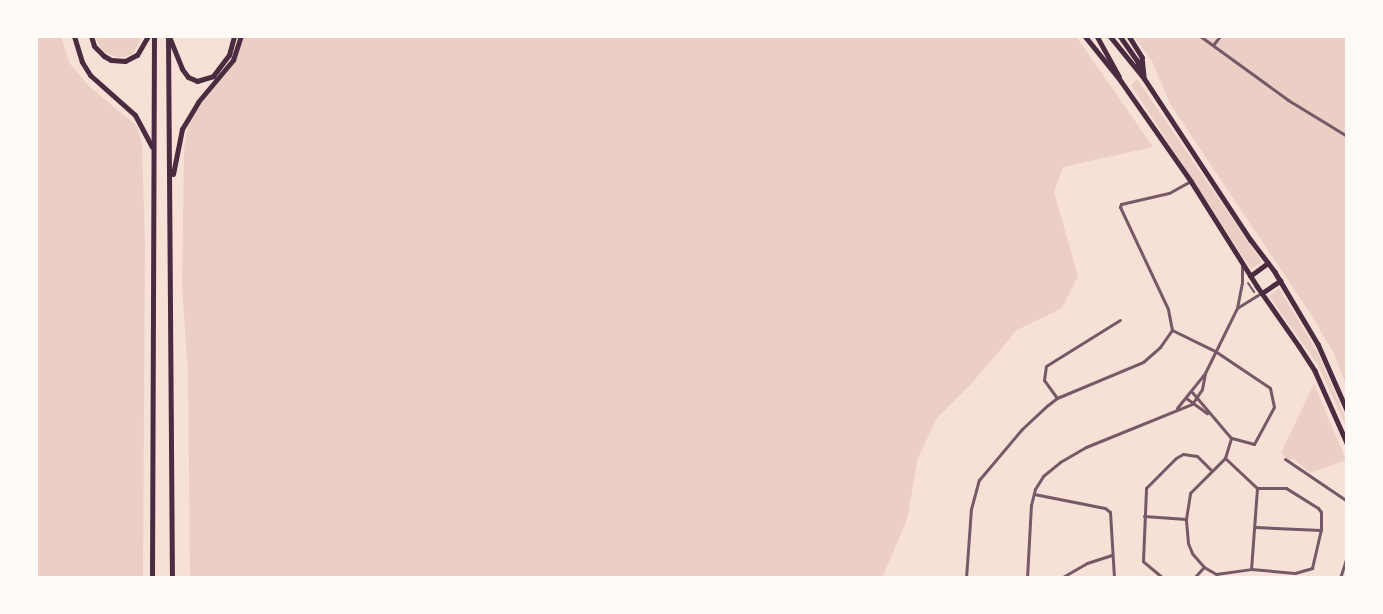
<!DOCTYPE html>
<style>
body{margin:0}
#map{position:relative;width:1383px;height:614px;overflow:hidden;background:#f7e1d7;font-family:Commissioner,sans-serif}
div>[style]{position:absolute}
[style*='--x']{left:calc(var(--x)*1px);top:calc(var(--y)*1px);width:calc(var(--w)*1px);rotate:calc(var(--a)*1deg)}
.green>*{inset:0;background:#ebcfc5}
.pedestrian>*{height:2px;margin:-1px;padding:0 1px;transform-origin:1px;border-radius:1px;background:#755966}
.minor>*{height:3px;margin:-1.5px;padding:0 1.5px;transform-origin:1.5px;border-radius:1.5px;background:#755966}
.primary>*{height:4.5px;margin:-2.25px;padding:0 2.25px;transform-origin:2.25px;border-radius:2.25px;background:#4a2c40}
.trunk>*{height:5px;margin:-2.5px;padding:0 2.5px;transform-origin:2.5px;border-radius:2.5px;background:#4a2c40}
span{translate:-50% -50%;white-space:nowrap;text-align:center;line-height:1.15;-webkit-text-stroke:5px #fffaf5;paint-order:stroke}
.frame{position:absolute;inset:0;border:38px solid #fffaf5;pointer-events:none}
</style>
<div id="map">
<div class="green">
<i style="clip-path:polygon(36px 36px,61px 36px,70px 64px,91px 88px,137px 126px,142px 143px,145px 246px,143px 578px,36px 578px)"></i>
<i style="clip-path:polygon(95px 36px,141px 36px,140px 41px,133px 54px,118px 58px,102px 51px)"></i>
<i style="clip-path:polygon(245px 36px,1076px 36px,1153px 147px,1063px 167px,1054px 192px,1078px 276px,1062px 308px,1017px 330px,971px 384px,937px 418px,918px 458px,907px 520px,882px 578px,190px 578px,188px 375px,182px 286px,184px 149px,189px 119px,230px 68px)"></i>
<i style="clip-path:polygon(1133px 36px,1347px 36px,1347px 387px,1333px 352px,1312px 316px,1170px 104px,1152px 61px)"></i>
<i style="clip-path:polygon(1137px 79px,1262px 262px,1251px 269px,1131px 85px)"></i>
<i style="clip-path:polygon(1279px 288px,1318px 353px,1347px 421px,1347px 429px,1318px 365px,1269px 296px)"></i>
<i style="clip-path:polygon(1314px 384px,1346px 460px,1310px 473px,1294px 459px,1289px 460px,1281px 453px)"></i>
</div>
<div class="pedestrian">
<i style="--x:1248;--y:283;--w:11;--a:56"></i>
</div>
<div class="minor">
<i style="--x:1200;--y:36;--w:109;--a:36"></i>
<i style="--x:1288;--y:100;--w:69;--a:31.4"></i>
<i style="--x:1213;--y:45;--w:11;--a:-52"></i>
<i style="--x:1237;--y:308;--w:28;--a:-32"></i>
<i style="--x:1172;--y:330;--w:48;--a:26"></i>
<i style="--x:1215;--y:351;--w:66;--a:33.9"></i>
<i style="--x:1270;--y:388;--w:19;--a:78"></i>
<i style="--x:1274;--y:407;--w:42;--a:118.4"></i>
<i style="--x:1254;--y:444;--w:24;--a:-165"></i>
<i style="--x:1231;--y:438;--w:60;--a:-130.3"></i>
<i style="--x:1172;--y:330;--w:21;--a:-101"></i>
<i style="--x:1168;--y:309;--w:113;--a:-115.2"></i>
<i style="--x:1120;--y:207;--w:3;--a:-72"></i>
<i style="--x:1121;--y:204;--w:49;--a:-12.9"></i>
<i style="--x:1169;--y:193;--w:25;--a:-29"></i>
<i style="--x:1057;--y:398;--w:22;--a:-126"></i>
<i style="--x:1044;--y:380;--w:14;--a:-82"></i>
<i style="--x:1046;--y:366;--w:87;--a:-31.9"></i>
<i style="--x:1186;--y:398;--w:26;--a:36"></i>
<i style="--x:1177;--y:408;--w:45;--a:-51.3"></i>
<i style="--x:1205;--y:373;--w:72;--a:-63.8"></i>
<i style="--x:1237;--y:308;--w:25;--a:-79"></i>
<i style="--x:1242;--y:283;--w:19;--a:-90"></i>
<i style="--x:1225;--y:458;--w:21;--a:-73"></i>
<i style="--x:1285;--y:459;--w:75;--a:34.1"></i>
<i style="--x:1034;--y:494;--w:72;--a:11.2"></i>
<i style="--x:1105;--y:508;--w:6;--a:39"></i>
<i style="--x:1110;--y:512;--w:66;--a:86.5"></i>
<i style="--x:1144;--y:516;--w:42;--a:4.1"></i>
<i style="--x:1255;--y:527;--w:66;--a:2.6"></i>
<i style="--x:1216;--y:574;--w:35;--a:-8"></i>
<i style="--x:1251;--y:569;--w:44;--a:5.2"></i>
<i style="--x:1295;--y:573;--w:18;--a:-16"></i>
<i style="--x:1312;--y:568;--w:39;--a:-77"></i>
<i style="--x:1321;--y:530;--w:18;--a:-90"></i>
<i style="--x:1321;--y:512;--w:5;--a:-127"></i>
<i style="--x:1318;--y:508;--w:38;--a:-148"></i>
<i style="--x:1286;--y:488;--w:29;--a:180"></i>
<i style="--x:1257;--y:488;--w:81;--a:94.2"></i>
<i style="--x:1216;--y:574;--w:14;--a:-150"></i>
<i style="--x:1204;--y:567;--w:18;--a:-131"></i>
<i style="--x:1192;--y:553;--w:11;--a:-112"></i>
<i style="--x:1188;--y:543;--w:24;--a:-95"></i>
<i style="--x:1186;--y:519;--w:26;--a:-81"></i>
<i style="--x:1190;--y:493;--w:49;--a:-45"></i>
<i style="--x:1225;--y:458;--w:44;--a:43.2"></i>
<i style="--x:966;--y:578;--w:69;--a:-85.9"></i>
<i style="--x:971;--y:509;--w:30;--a:-75"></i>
<i style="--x:979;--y:480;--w:67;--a:-49.9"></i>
<i style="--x:1022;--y:429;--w:35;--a:-43"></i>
<i style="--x:1048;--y:405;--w:11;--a:-38"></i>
<i style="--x:1057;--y:398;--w:93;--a:-22.7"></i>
<i style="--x:1143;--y:362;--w:23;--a:-41"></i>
<i style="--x:1160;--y:347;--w:21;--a:-55"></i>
<i style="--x:1027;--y:578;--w:73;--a:-86.9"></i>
<i style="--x:1031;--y:505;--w:16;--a:-76"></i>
<i style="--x:1035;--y:489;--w:15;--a:-58"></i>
<i style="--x:1043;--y:476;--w:22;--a:-39"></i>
<i style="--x:1060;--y:462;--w:30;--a:-30"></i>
<i style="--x:1086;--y:447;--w:114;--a:-22.1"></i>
<i style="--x:1192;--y:404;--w:18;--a:-56"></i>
<i style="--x:1202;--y:389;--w:16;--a:-79"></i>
<i style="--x:1061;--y:578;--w:30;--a:-30"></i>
<i style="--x:1087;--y:563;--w:26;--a:-18"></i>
<i style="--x:1163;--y:578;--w:26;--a:-140"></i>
<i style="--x:1143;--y:561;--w:73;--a:-87.6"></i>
<i style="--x:1146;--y:488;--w:42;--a:-45"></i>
<i style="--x:1176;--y:458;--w:8;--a:-30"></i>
<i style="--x:1183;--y:454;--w:14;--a:8"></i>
<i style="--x:1197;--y:456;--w:20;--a:45"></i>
<i style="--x:1194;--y:578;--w:15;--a:-48"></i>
<i style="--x:1340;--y:578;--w:22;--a:-72"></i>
</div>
<div class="primary">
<i style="--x:1085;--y:36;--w:58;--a:51.3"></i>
<i style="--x:1121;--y:81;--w:122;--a:55"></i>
<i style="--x:1191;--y:181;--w:124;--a:57.8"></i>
<i style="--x:1257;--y:286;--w:73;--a:55"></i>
<i style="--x:1299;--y:346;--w:30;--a:57"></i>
<i style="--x:1315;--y:371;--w:79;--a:66"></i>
<i style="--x:1097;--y:36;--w:46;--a:61.2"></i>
<i style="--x:1110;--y:36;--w:54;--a:51"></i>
<i style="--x:1144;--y:78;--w:194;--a:56.6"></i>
<i style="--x:1251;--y:240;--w:40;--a:53"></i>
<i style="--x:1275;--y:272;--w:84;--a:59.2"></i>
<i style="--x:1318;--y:344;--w:72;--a:66.3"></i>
<i style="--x:1120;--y:36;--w:32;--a:55"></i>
<i style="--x:1138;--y:62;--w:15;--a:70"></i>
<i style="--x:1129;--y:36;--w:25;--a:58"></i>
<i style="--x:1142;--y:57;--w:19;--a:84"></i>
<i style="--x:1250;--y:276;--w:22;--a:-36"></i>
<i style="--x:1262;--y:293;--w:22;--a:-34"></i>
</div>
<div class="trunk">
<i style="--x:74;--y:36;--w:27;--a:73"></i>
<i style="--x:82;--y:62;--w:15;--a:58"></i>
<i style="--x:90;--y:75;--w:60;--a:41.6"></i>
<i style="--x:135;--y:115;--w:36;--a:62"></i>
<i style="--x:91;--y:36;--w:10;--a:73"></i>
<i style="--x:94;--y:46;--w:14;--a:45"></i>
<i style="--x:104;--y:56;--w:8;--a:30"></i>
<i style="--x:111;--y:60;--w:14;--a:4"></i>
<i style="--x:125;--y:61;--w:13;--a:-27"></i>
<i style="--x:137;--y:55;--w:22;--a:-60"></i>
<i style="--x:168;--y:36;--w:542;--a:89.58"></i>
<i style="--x:170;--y:39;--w:32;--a:68"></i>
<i style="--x:182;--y:69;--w:10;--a:53"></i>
<i style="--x:188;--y:77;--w:10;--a:24"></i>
<i style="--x:197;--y:81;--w:17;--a:-17"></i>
<i style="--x:213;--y:76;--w:26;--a:-53"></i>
<i style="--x:229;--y:55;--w:20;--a:-75"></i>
<i style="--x:173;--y:174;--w:46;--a:-78.7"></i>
<i style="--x:182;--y:129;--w:31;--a:-59"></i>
<i style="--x:198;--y:102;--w:55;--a:-50.2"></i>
<i style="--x:233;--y:60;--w:25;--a:-72"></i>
<i style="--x:152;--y:578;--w:542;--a:-89.79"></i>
</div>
<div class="frame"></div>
</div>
